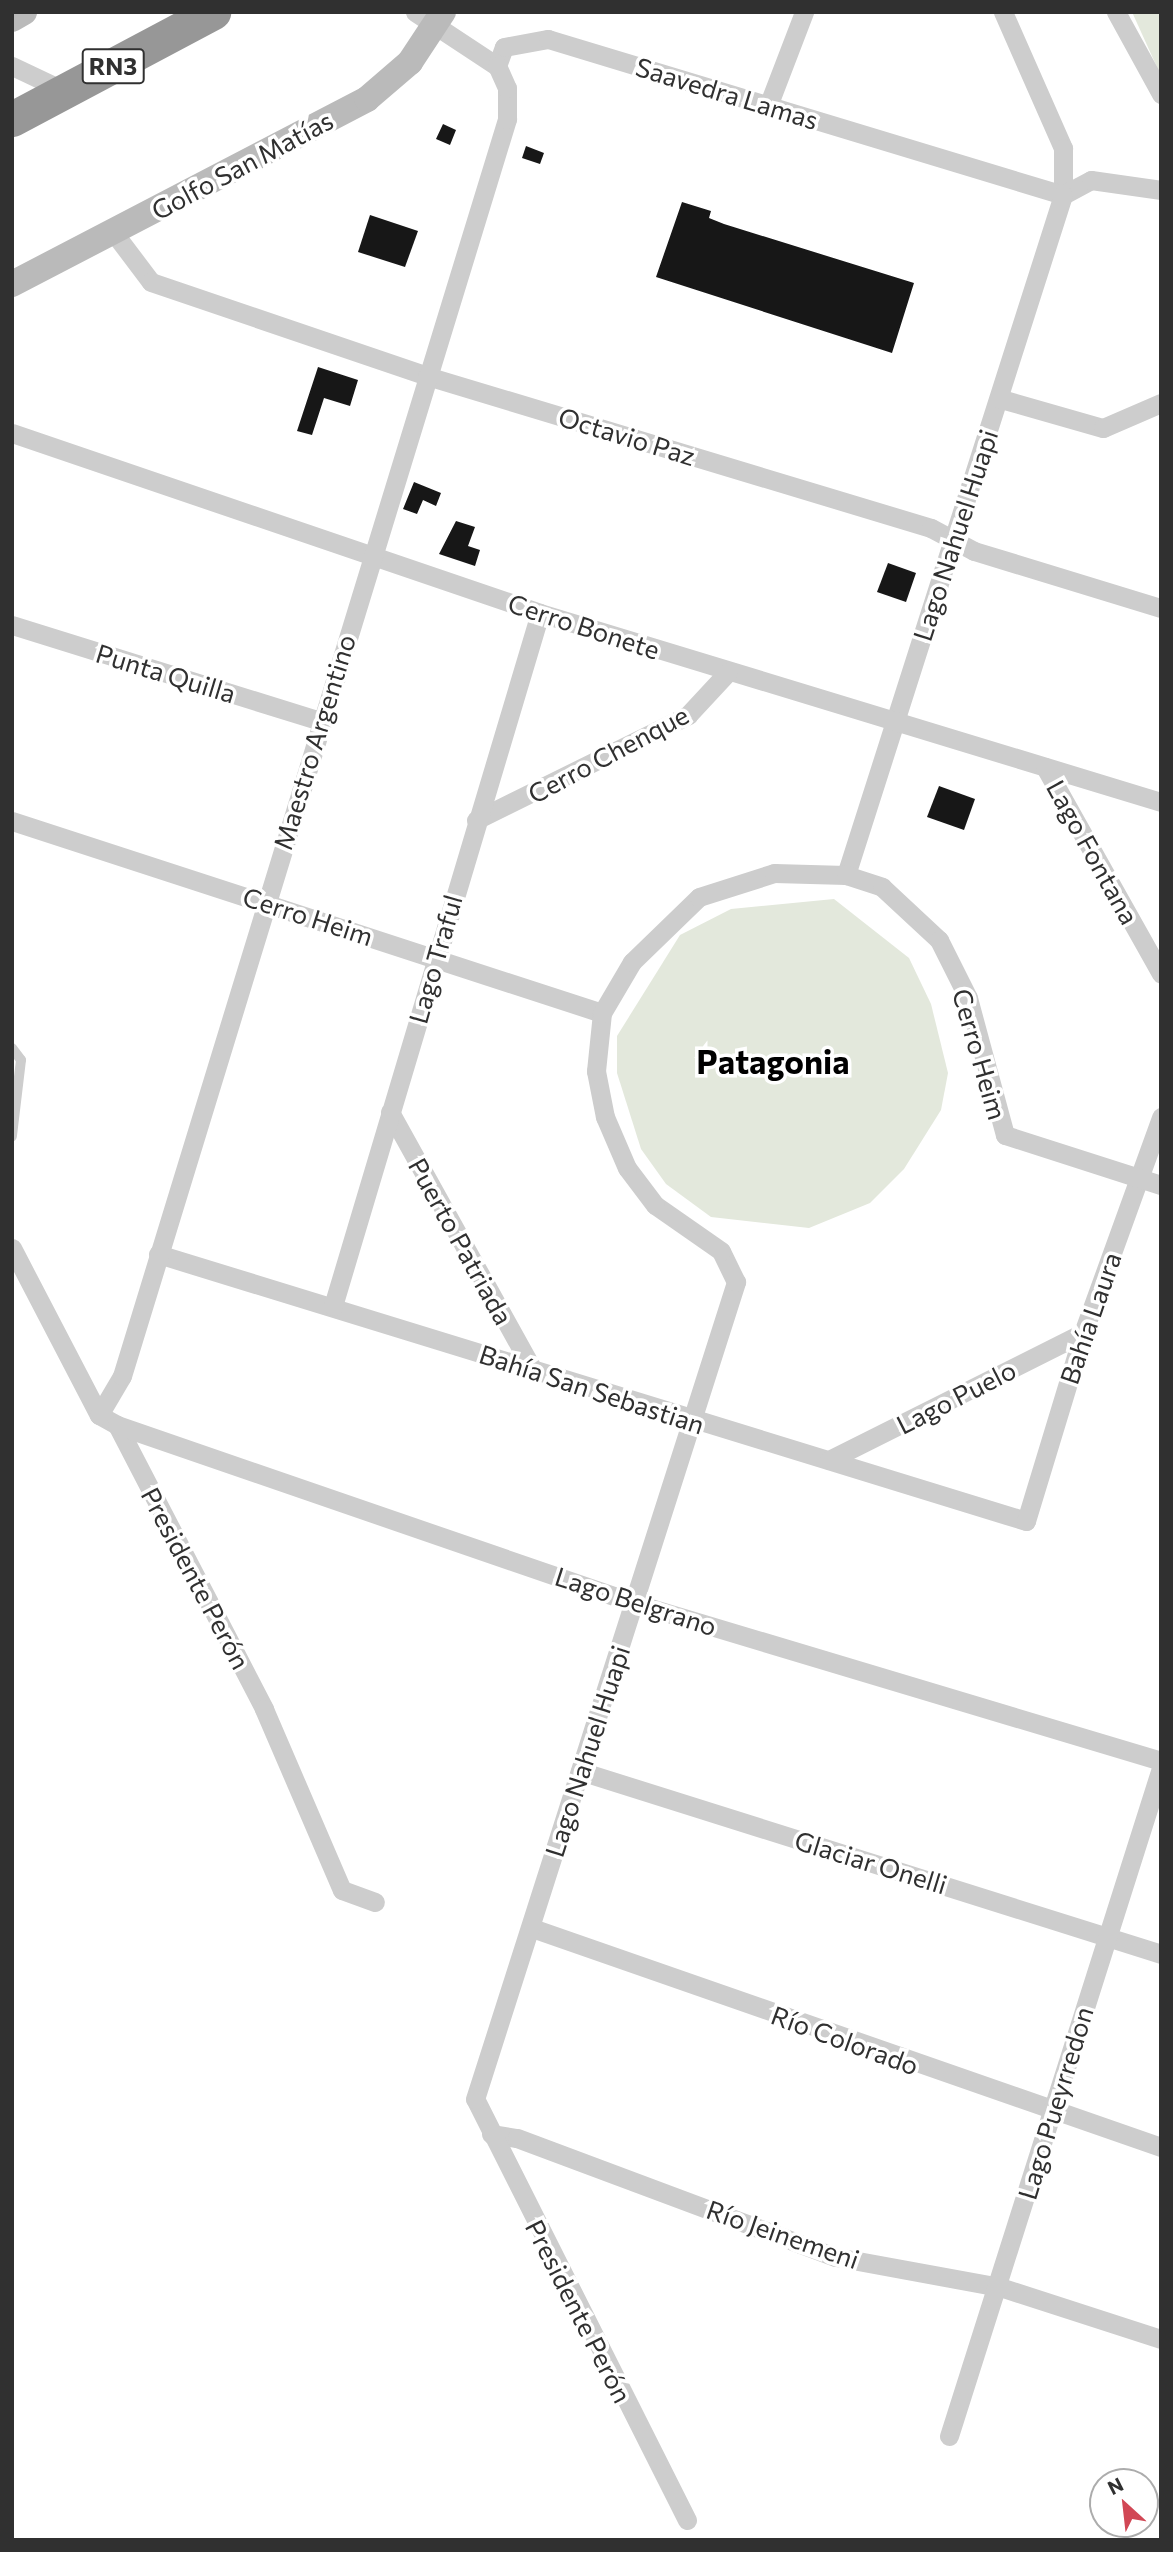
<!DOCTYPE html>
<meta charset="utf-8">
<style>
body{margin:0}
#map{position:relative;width:1173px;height:2552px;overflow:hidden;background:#fff;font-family:Commissioner,sans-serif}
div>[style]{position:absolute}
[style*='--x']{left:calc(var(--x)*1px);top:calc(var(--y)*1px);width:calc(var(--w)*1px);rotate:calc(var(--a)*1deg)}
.green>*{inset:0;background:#e3e8dc}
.building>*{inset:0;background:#171717}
.lane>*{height:10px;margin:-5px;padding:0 5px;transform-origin:5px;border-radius:5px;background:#cdcdcd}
.street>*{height:19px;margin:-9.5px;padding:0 9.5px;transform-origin:9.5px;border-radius:9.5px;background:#cdcdcd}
.secondary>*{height:26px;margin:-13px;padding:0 13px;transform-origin:13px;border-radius:13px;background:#bababa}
.highway>*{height:35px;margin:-17.5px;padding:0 17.5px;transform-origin:17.5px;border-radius:17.5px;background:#979797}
span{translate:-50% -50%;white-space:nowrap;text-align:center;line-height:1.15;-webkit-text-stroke:7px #fff;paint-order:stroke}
.shield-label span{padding:2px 5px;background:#fff;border:2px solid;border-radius:5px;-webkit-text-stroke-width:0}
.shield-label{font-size:24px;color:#303030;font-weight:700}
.street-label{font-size:26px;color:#303030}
.district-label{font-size:33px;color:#000;font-weight:700}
.frame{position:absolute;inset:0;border:14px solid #303030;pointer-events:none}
.north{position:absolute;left:1089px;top:2468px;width:70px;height:70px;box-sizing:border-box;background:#fff;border:2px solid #acacac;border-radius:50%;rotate:333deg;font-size:19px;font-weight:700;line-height:28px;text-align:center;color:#303030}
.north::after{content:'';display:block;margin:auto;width:24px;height:32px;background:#d14755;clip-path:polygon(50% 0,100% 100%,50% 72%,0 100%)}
</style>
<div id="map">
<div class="green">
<i style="clip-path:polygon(1132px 12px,1161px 12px,1161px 76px)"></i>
<i style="clip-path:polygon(834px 899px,909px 958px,931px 1004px,948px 1073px,941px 1110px,904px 1169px,870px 1203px,809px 1228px,711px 1217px,666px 1184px,641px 1149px,617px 1073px,617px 1036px,680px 935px,731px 909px)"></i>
</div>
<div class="building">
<i style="clip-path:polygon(443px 124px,456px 130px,450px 145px,436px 139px)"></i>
<i style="clip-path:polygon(526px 146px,544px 153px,540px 164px,522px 158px)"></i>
<i style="clip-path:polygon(682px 202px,711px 211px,709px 218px,724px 224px,914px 283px,892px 353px,656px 277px)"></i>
<i style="clip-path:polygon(370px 215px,418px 231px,405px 267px,358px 252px)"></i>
<i style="clip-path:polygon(318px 367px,358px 380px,350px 406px,324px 398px,312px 435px,297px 431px)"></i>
<i style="clip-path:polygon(414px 482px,441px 493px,436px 506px,423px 500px,417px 514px,403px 509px)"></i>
<i style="clip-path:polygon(456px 521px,475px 527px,468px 546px,480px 550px,475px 566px,439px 554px)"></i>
<i style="clip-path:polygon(888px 563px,916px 573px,906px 602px,877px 592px)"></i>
<i style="clip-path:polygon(939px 786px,975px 799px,964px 830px,927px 817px)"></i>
</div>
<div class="lane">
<i style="--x:12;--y:1048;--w:15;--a:53"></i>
<i style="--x:21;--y:1060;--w:77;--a:96.8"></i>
</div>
<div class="street">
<i style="--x:415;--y:12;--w:98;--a:33.4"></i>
<i style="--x:1003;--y:12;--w:149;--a:66.2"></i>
<i style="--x:1063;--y:148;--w:47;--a:90"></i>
<i style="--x:1063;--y:195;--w:32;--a:-28"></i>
<i style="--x:1091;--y:180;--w:71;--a:8.1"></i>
<i style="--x:1116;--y:12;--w:94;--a:61.2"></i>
<i style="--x:12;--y:66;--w:59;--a:25.3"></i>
<i style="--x:497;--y:66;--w:20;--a:-70"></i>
<i style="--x:504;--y:47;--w:45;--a:-10.3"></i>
<i style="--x:548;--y:39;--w:538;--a:16.85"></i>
<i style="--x:1063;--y:195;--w:714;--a:107.7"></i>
<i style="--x:768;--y:106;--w:101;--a:-69"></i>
<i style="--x:114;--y:233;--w:61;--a:52.9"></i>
<i style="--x:151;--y:282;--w:292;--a:18.8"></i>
<i style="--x:427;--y:376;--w:526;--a:16.78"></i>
<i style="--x:931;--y:528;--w:49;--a:28.1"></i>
<i style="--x:974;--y:551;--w:195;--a:17"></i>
<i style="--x:1001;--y:399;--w:106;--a:15.9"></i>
<i style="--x:1103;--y:428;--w:63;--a:-23.3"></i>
<i style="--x:12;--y:433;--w:558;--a:18.82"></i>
<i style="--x:540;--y:613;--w:649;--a:16.93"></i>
<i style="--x:12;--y:625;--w:323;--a:17.3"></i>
<i style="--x:1045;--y:767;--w:237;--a:60.7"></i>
<i style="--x:476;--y:820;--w:237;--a:-26.3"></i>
<i style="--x:688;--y:715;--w:59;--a:-47.1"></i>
<i style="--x:12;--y:821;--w:620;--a:18.03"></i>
<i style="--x:390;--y:1112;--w:295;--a:61"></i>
<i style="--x:12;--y:1248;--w:188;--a:62.5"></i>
<i style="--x:99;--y:1415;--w:21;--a:29"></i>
<i style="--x:117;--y:1425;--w:320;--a:62.6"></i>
<i style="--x:264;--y:1709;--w:197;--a:66.7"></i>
<i style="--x:342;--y:1890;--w:35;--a:20"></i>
<i style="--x:158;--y:1254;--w:908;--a:17.1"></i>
<i style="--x:1026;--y:1521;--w:196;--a:-73.1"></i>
<i style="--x:1083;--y:1333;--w:230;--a:-70.1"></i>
<i style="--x:333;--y:1306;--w:723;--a:-73.37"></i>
<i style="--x:99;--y:1415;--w:45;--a:-59.5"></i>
<i style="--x:122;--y:1376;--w:1315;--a:-72.97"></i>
<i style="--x:507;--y:119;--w:31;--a:-90"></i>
<i style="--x:507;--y:88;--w:24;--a:-114"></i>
<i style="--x:117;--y:1425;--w:547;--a:19"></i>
<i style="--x:634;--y:1603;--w:550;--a:16.69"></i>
<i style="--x:829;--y:1460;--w:284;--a:-26.6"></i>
<i style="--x:580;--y:1771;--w:609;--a:17.48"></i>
<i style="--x:532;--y:1928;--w:666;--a:19.2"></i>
<i style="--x:491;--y:2134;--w:26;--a:9"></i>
<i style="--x:517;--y:2138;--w:340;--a:20.5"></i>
<i style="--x:836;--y:2257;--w:167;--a:10.4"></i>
<i style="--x:1000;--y:2287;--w:169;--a:17.9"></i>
<i style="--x:949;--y:2436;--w:701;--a:-72.39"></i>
<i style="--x:687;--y:2520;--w:471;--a:-116.7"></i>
<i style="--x:475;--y:2099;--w:858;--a:-72.28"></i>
<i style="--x:736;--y:1282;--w:34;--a:-116"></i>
<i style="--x:721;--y:1251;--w:80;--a:-145.1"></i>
<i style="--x:655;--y:1205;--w:46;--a:-127.1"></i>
<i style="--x:627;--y:1168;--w:56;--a:-113.3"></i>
<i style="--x:605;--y:1117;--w:47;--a:-101.1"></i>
<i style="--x:596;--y:1071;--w:58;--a:-84.1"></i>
<i style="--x:602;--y:1013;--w:59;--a:-59.5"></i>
<i style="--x:632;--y:962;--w:93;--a:-44.1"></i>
<i style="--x:699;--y:897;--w:79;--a:-17.7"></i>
<i style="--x:774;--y:873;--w:72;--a:1.6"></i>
<i style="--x:846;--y:875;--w:38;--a:18"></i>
<i style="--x:882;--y:887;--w:78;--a:42.9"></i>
<i style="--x:939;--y:940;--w:65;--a:63.4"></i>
<i style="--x:968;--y:998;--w:142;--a:74.9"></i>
<i style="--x:1005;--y:1135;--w:164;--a:17.8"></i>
</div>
<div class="secondary">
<i style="--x:12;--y:19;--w:14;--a:-30"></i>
<i style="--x:12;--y:284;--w:400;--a:-27.5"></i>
<i style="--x:367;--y:99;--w:57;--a:-40.7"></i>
<i style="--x:410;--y:62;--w:60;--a:-56.6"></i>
</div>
<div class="highway">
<i style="--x:12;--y:119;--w:228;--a:-28"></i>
</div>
<div class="shield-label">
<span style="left:113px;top:66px">RN3</span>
</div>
<div class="street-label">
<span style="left:727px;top:93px;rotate:17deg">Saavedra Lamas</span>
<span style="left:242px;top:165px;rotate:-28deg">Golfo San Matías</span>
<span style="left:627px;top:436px;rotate:17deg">Octavio Paz</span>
<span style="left:955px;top:535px;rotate:-72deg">Lago Nahuel Huapi</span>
<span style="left:584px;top:626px;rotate:18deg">Cerro Bonete</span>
<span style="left:166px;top:673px;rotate:17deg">Punta Quilla</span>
<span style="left:314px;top:742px;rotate:-73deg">Maestro Argentino</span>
<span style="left:608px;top:754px;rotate:-28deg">Cerro Chenque</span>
<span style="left:1093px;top:852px;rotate:61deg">Lago Fontana</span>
<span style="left:308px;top:916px;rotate:18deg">Cerro Heim</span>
<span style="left:435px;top:959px;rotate:-74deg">Lago Traful</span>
<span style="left:980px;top:1054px;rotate:74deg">Cerro Heim</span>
<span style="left:461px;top:1241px;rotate:61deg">Puerto Patriada</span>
<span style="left:1090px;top:1318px;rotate:-71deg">Bahía Laura</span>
<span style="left:592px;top:1389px;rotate:18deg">Bahía San Sebastian</span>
<span style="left:956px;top:1397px;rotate:-27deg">Lago Puelo</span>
<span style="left:196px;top:1578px;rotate:62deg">Presidente Perón</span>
<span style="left:636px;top:1601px;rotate:18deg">Lago Belgrano</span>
<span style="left:587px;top:1751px;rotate:-72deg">Lago Nahuel Huapi</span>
<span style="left:871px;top:1862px;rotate:17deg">Glaciar Onelli</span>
<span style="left:845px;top:2040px;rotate:20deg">Río Colorado</span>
<span style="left:1055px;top:2103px;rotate:-73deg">Lago Pueyrredon</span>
<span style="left:783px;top:2234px;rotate:19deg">Río Jeinemeni</span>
<span style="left:579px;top:2311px;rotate:63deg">Presidente Perón</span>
</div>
<div class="district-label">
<span style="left:773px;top:1061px">Patagonia</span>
</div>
<div class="frame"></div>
<div class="north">N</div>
</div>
